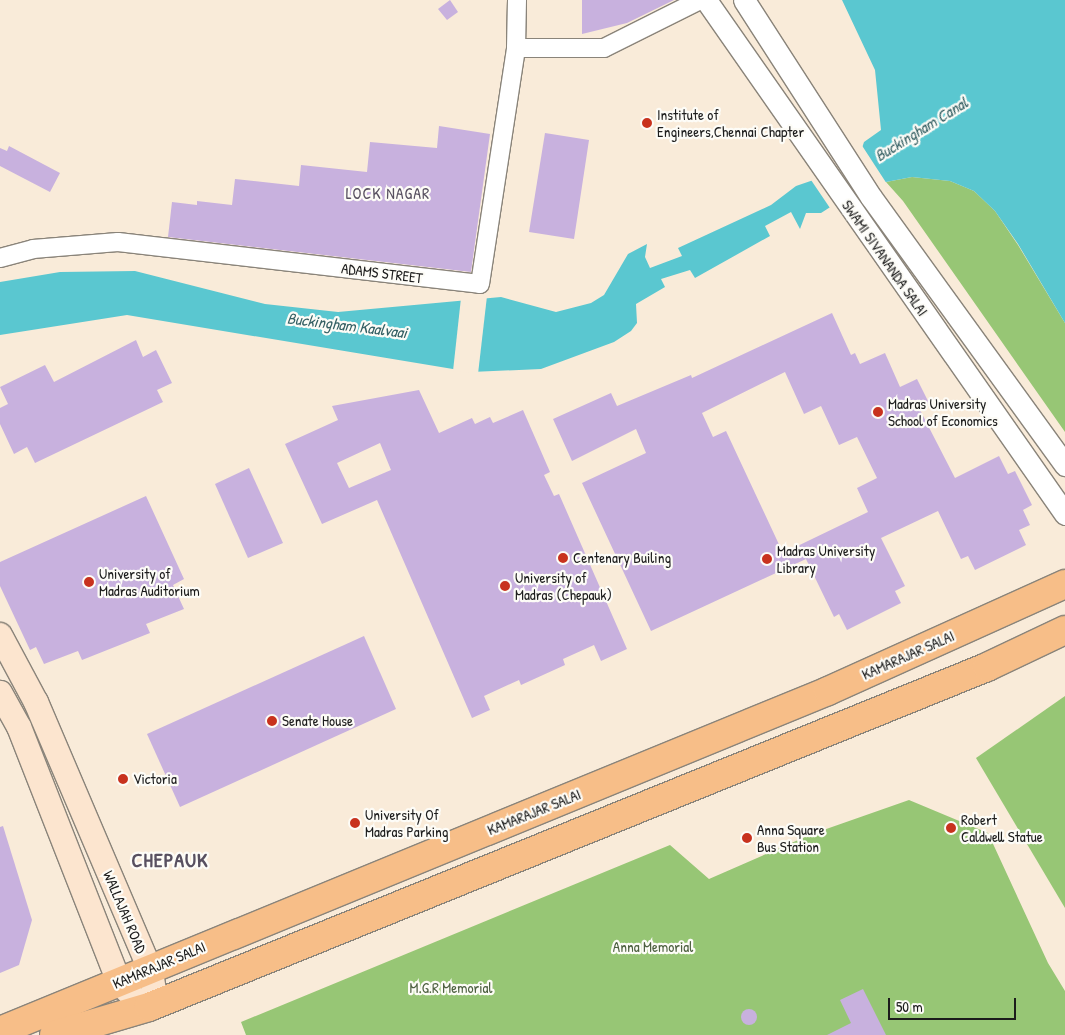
<!DOCTYPE html>
<style>
body{margin:0}
#map{position:relative;width:1065px;height:1035px;overflow:hidden;background:#f9ebd9;font-family:"Patrick Hand",sans-serif}
div>[style]{position:absolute}
[style*='--x']{left:calc(var(--x)*1px);top:calc(var(--y)*1px);width:calc(var(--w)*1px);rotate:calc(var(--a)*1deg)}
.green>*{inset:0;background:#97c675}
.water>*{inset:0;background:#5ac7d0}
.pier>*{inset:0;background:#f9ebd9}
.building>*{inset:0;background:#c8b1de}
.round{border-radius:50%}
.roads{filter:drop-shadow(1px 0 #8a847a) drop-shadow(-1px 0 #8a847a) drop-shadow(0 1px #8a847a) drop-shadow(0 -1px #8a847a)}
.minor>*{height:18px;margin:-9px;padding:0 9px;transform-origin:9px;border-radius:9px;background:#fff}
.tertiary>*{height:21px;margin:-10.5px;padding:0 10.5px;transform-origin:10.5px;border-radius:10.5px;background:#fff}
.secondary>*{height:24px;margin:-12px;padding:0 12px;transform-origin:12px;border-radius:12px;background:#fce5cf}
.primary>*{height:28px;margin:-14px;padding:0 14px;transform-origin:14px;border-radius:14px;background:#f7be88}
.dots>*{width:14px;height:14px;translate:-50% -50%;box-sizing:border-box;border:2px solid #fdfcf7;border-radius:50%}
span{translate:-50% -50%;white-space:nowrap;text-align:center;line-height:1.15;-webkit-text-stroke:4.5px #fdfcf7;paint-order:stroke}
.poi-label{font-size:15px;color:#1c1c1c}
.left{translate:0 -50%;text-align:left}
.street-label{font-size:15px;color:#1c1c1c}
.park-label{font-size:15px;color:#4d6040}
.water-label{font-size:16px;color:#356064;font-style:italic}
.neighbourhood-label{font-size:16px;color:#585060;letter-spacing:1px}
.district-label{font-size:20px;color:#585060;font-weight:700;letter-spacing:1px}
.scale{position:absolute;left:888px;top:998px;width:128px;height:22px;box-sizing:border-box;border:2px solid #1c1c1c;border-top:0;padding-left:6px;font-size:15px;line-height:18px;white-space:nowrap;color:#1c1c1c;-webkit-text-stroke:4px #fdfcf7;paint-order:stroke}
</style>
<div id="map">
<div class="green">
<i style="clip-path:polygon(912px 177px,950px 181px,974px 191px,995px 211px,1018px 245px,1065px 323px,1065px 432px,903px 201px,886px 182px)"></i>
<i style="clip-path:polygon(1065px 696px,1065px 908px,976px 758px)"></i>
<i style="clip-path:polygon(909px 800px,988px 833px,1048px 963px,1065px 991px,1065px 1035px,246px 1035px,241px 1022px,670px 845px,709px 879px,812px 834px)"></i>
</div>
<div class="water">
<i style="clip-path:polygon(842px 0,1065px 0,1065px 323px,1018px 244px,995px 211px,974px 191px,950px 181px,912px 177px,886px 182px,846px 197px,821px 213px,806px 213px,800px 229px,791px 212px,765px 226px,770px 236px,695px 278px,690px 270px,661px 279px,665px 287px,636px 304px,637px 323px,631px 331px,614px 342px,541px 369px,471px 372px,127px 315px,0 335px,0 282px,60px 272px,135px 271px,265px 304px,338px 312px,501px 297px,556px 312px,591px 303px,604px 295px,628px 254px,647px 244px,645px 257px,650px 268px,682px 256px,678px 248px,771px 205px,796px 186px,831px 174px,860px 154px,864px 142px,881px 130px,875px 70px)"></i>
</div>
<div class="pier">
<i style="clip-path:polygon(861px 144px,887px 184px,857px 193px,832px 211px,811px 180px,838px 168px,858px 153px)"></i>
<i style="clip-path:polygon(487px 296px,478px 374px,453px 371px,461px 298px)"></i>
</div>
<div class="building">
<i style="clip-path:polygon(450px 0,458px 12px,447px 20px,438px 9px)"></i>
<i style="clip-path:polygon(582px 0,674px 0,627px 23px,582px 34px)"></i>
<i style="clip-path:polygon(439px 126px,490px 134px,471px 272px,168px 237px,172px 202px,197px 205px,197px 201px,232px 205px,235px 179px,299px 186px,301px 165px,367px 172px,370px 142px,437px 148px)"></i>
<i style="clip-path:polygon(545px 133px,589px 140px,574px 239px,529px 232px)"></i>
<i style="clip-path:polygon(9px 146px,60px 173px,50px 192px,0 166px,0 148px,7px 151px)"></i>
<i style="clip-path:polygon(evenodd,832px 313px,851px 355px,855px 353px,860px 364px,885px 353px,900px 387px,917px 379px,929px 403px,919px 408px,955px 478px,999px 456px,1008px 474px,1015px 471px,1032px 505px,1023px 510px,1030px 525px,1019px 530px,1026px 545px,975px 570px,968px 556px,961px 559px,938px 511px,881px 538px,905px 586px,895px 591px,901px 603px,847px 630px,839px 614px,834px 617px,806px 559px,651px 631px,582px 483px,646px 453px,636px 429px,572px 461px,553px 419px,611px 393px,617px 406px,691px 375px,692px 378px,832px 313px,785px 372px,804px 414px,821px 406px,839px 445px,857px 437px,877px 478px,857px 488px,868px 512px,783px 553px,726px 431px,713px 437px,702px 413px,785px 372px)"></i>
<i style="clip-path:polygon(136px 340px,143px 357px,156px 350px,172px 383px,157px 390px,163px 402px,35px 463px,27px 447px,14px 454px,0 424px,0 408px,8px 404px,0 387px,45px 365px,54px 382px)"></i>
<i style="clip-path:polygon(evenodd,419px 390px,439px 433px,472px 418px,475px 424px,490px 417px,493px 423px,523px 410px,550px 472px,544px 475px,554px 496px,559px 494px,627px 649px,601px 661px,594px 645px,563px 659px,565px 665px,521px 685px,519px 680px,484px 696px,490px 710px,472px 718px,377px 500px,322px 524px,285px 444px,338px 420px,332px 406px,419px 390px,380px 443px,391px 470px,349px 488px,337px 463px,380px 443px)"></i>
<i style="clip-path:polygon(249px 468px,283px 543px,248px 558px,215px 484px)"></i>
<i style="clip-path:polygon(146px 496px,184px 579px,173px 585px,184px 609px,146px 624px,150px 633px,82px 660px,78px 651px,44px 664px,36px 647px,30px 650px,0 586px,0 562px)"></i>
<i style="clip-path:polygon(364px 636px,396px 709px,180px 807px,147px 734px)"></i>
<i style="clip-path:polygon(3px 826px,32px 920px,19px 965px,0 973px,0 827px)"></i>
<i style="clip-path:polygon(863px 989px,886px 1035px,827px 1035px,851px 1023px,840px 1000px)"></i>
<i class="round" style="left:741px;top:1009px;width:16px;height:16px"></i>
</div>
<div class="roads">
<div class="minor">
<i style="--x:516;--y:48;--w:88;--a:0"></i>
<i style="--x:604;--y:48;--w:107;--a:-26.6"></i>
<i style="--x:0;--y:258;--w:34;--a:-15"></i>
<i style="--x:33;--y:249;--w:85;--a:-4.7"></i>
<i style="--x:118;--y:242;--w:364;--a:6.6"></i>
<i style="--x:480;--y:284;--w:239;--a:-81.3"></i>
<i style="--x:516;--y:48;--w:48;--a:-88.8"></i>
</div>
<div class="tertiary">
<i style="--x:706;--y:0;--w:627;--a:55.07"></i>
<i style="--x:744;--y:0;--w:234;--a:57.2"></i>
<i style="--x:871;--y:197;--w:331;--a:54.1"></i>
</div>
<div class="secondary">
<i style="--x:0;--y:635;--w:76;--a:61.8"></i>
<i style="--x:36;--y:702;--w:293;--a:66.9"></i>
<i style="--x:151;--y:972;--w:24;--a:81"></i>
<i style="--x:155;--y:996;--w:13;--a:119"></i>
<i style="--x:149;--y:1007;--w:9;--a:-162"></i>
<i style="--x:140;--y:1004;--w:30;--a:-134"></i>
<i style="--x:119;--y:982;--w:274;--a:-111.4"></i>
<i style="--x:19;--y:727;--w:39;--a:-119"></i>
</div>
<div class="primary">
<i style="--x:0;--y:1031;--w:895;--a:-22.32"></i>
<i style="--x:828;--y:691;--w:260;--a:-24.3"></i>
<i style="--x:54;--y:1035;--w:99;--a:-16.4"></i>
<i style="--x:149;--y:1007;--w:904;--a:-22.08"></i>
<i style="--x:987;--y:667;--w:86;--a:-25.4"></i>
</div>
</div>
<div class="dots">
<i style="left:647px;top:123px;background:#c8321e"></i>
<i style="left:878px;top:412px;background:#c8321e"></i>
<i style="left:563px;top:558px;background:#c8321e"></i>
<i style="left:767px;top:559px;background:#c8321e"></i>
<i style="left:89px;top:582px;background:#c8321e"></i>
<i style="left:505px;top:586px;background:#c8321e"></i>
<i style="left:272px;top:721px;background:#c8321e"></i>
<i style="left:123px;top:779px;background:#c8321e"></i>
<i style="left:355px;top:823px;background:#c8321e"></i>
<i style="left:951px;top:828px;background:#c8321e"></i>
<i style="left:747px;top:838px;background:#c8321e"></i>
</div>
<div class="poi-label">
<span class="left" style="left:657px;top:123px">Institute of<br>Engineers,Chennai Chapter</span>
<span class="left" style="left:888px;top:412px">Madras University<br>School of Economics</span>
<span class="left" style="left:777px;top:559px">Madras University<br>Library</span>
<span class="left" style="left:573px;top:558px">Centenary Builing</span>
<span class="left" style="left:99px;top:582px">University of<br>Madras Auditorium</span>
<span class="left" style="left:515px;top:586px">University of<br>Madras (Chepauk)</span>
<span class="left" style="left:282px;top:721px">Senate House</span>
<span class="left" style="left:133px;top:779px">Victoria</span>
<span class="left" style="left:365px;top:823px">University Of<br>Madras Parking</span>
<span class="left" style="left:961px;top:828px">Robert<br>Caldwell Statue</span>
<span class="left" style="left:757px;top:838px">Anna Square<br>Bus Station</span>
</div>
<div class="street-label">
<span style="left:885px;top:258px;rotate:55deg">SWAMI SIVANANDA SALAI</span>
<span style="left:382px;top:273px;rotate:7deg">ADAMS STREET</span>
<span style="left:908px;top:655px;rotate:-24deg">KAMARAJAR SALAI</span>
<span style="left:534px;top:812px;rotate:-22deg">KAMARAJAR SALAI</span>
<span style="left:125px;top:912px;rotate:67deg">WALLAJAH ROAD</span>
<span style="left:159px;top:965px;rotate:-23deg">KAMARAJAR SALAI</span>
</div>
<div class="park-label">
<span style="left:653px;top:947px">Anna Memorial</span>
<span style="left:451px;top:988px">M.G.R Memorial</span>
</div>
<div class="water-label">
<span style="left:921px;top:129px;rotate:-32deg">Buckingham Canal</span>
<span style="left:347px;top:325px;rotate:7deg">Buckingham Kaalvaai</span>
</div>
<div class="neighbourhood-label">
<span style="left:388px;top:193px">LOCK NAGAR</span>
</div>
<div class="district-label">
<span style="left:170px;top:859px">CHEPAUK</span>
</div>
<div class="scale">50 m</div>
</div>
